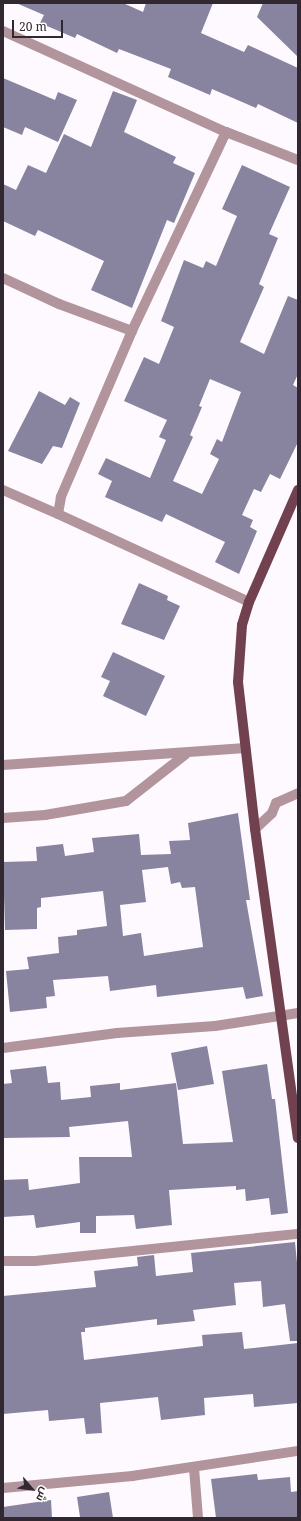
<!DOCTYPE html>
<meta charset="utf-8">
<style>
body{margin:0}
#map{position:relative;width:301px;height:1521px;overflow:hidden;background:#fef9fe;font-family:"Noto Serif",Cairo,serif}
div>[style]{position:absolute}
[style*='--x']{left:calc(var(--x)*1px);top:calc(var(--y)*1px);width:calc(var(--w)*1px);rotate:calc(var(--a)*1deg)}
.building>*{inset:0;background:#88839e}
.minor>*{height:10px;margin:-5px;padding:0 5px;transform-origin:5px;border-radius:5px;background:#b2949c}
.major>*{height:10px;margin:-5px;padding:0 5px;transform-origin:5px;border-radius:5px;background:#714150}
span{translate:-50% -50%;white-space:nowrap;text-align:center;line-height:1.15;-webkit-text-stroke:3px #fff;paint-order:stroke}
.frame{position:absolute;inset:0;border:4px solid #312831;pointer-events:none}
.north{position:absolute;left:12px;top:1469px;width:40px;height:40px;-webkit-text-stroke:3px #fff;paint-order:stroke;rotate:118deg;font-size:11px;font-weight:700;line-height:16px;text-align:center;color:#312831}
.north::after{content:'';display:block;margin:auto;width:14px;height:18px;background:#312831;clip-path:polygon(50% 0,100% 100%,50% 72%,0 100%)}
.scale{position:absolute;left:12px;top:20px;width:51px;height:18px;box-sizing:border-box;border:2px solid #312831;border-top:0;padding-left:5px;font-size:12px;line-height:14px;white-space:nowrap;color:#312831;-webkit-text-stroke:3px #fff;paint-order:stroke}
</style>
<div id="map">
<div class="building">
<i style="clip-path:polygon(16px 3px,123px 3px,143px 12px,146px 3px,213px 3px,201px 33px,244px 52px,248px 45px,298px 68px,298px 123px,258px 104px,256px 108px,212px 89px,210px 95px,168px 77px,171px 69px,119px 49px,117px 53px,77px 34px,75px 38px,40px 23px,44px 15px)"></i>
<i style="clip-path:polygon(263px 3px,298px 3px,298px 57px,257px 17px)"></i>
<i style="clip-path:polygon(3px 78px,55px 100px,58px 92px,77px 100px,58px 142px,25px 127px,22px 135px,3px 127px)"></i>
<i style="clip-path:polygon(113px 91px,137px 100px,124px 132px,176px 157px,173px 163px,195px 173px,174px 223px,167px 220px,132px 308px,91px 290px,104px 261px,38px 230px,35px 236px,3px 221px,3px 184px,16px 190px,28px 165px,46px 173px,64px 134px,91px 147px)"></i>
<i style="clip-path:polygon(evenodd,242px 165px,290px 187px,269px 234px,278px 238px,259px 284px,264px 287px,240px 342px,264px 354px,288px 296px,298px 300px,298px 374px,293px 385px,298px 388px,298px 442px,280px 479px,270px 474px,261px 492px,254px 489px,242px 515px,253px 520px,250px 527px,257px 531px,239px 574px,215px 562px,225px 542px,166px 514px,162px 522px,105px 497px,112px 481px,98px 474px,106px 458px,150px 478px,166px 440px,159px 437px,167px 420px,124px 401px,144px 357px,159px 364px,174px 327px,161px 321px,184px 260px,203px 268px,206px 261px,216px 266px,237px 216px,222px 209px,242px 165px,210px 379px,241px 392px,222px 442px,217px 439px,210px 454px,219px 459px,202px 494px,173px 481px,193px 437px,190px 435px,202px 407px,199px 406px,210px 379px)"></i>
<i style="clip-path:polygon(39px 391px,65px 405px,70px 397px,80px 403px,62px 448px,53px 446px,42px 464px,8px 451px)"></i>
<i style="clip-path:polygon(139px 583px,168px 596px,167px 600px,180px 606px,164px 640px,121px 624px)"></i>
<i style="clip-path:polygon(113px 652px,165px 676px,146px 716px,103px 696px,110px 681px,101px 677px)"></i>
<i style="clip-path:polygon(evenodd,238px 813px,250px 900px,246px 900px,263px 996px,246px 999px,243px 987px,157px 997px,156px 985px,110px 991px,108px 976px,53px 980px,55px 996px,46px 997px,47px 1008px,10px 1012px,6px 971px,29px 969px,27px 957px,59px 953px,58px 937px,77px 935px,77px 930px,107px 926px,103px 891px,41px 898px,41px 907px,37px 908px,37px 929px,5px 930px,3px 862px,37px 861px,36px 847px,63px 844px,65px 856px,94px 852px,92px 838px,139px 834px,141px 855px,171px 854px,169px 841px,190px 840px,188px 823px,238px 813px,168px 867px,171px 884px,180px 882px,182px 888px,195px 887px,203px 947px,144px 956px,141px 933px,123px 936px,120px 905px,146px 902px,142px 870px,168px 867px)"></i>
<i style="clip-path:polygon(207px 1046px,214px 1084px,178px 1090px,171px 1053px)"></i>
<i style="clip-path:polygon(267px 1064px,272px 1099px,275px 1099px,288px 1213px,271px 1215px,269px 1198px,246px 1201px,245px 1189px,236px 1190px,236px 1186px,169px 1190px,172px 1225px,136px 1229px,134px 1215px,96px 1216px,96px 1233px,80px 1233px,80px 1222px,36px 1228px,34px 1215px,3px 1217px,3px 1180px,28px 1179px,29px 1190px,80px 1183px,79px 1157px,132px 1157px,128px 1121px,69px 1127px,70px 1137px,3px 1138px,3px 1084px,12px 1083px,10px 1070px,46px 1066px,48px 1083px,60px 1082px,61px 1100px,91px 1097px,90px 1086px,120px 1083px,120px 1090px,176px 1083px,183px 1144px,233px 1142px,222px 1071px)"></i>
<i style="clip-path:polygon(295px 1242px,298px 1273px,298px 1341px,290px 1341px,285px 1304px,263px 1307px,261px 1281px,234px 1283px,236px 1305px,193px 1310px,195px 1321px,157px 1325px,157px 1319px,85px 1328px,85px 1332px,81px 1332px,84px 1360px,203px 1346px,202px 1335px,242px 1332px,244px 1349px,298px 1343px,298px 1403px,254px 1407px,253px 1394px,204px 1398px,205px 1415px,161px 1420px,158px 1397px,100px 1403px,102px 1433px,86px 1434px,84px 1418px,49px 1421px,48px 1410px,3px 1414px,3px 1296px,96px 1287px,94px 1271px,138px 1266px,137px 1257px,154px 1255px,156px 1276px,193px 1272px,191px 1253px)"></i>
<i style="clip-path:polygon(257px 1474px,258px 1480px,290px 1477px,291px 1492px,298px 1491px,298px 1518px,216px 1518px,211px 1479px)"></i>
<i style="clip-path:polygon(109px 1492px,113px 1518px,80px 1517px,77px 1497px)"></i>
<i style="clip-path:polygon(51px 1500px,52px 1518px,3px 1518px,3px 1507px)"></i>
</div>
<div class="minor">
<i style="--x:3;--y:31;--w:245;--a:24.4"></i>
<i style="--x:226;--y:132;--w:77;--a:21.3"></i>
<i style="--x:226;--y:132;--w:220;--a:115.3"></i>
<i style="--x:132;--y:331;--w:181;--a:113.2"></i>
<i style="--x:61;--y:497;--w:17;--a:100"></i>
<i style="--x:58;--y:514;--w:210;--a:24.7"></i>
<i style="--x:3;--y:278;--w:62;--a:24.9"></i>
<i style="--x:59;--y:304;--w:78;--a:20.3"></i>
<i style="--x:3;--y:490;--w:60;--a:23.6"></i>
<i style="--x:3;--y:765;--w:243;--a:-4"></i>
<i style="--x:3;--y:818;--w:42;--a:-4.1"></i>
<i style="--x:45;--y:815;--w:82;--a:-9.8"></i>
<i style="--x:126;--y:801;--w:76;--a:-38.1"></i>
<i style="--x:255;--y:829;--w:23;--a:-43"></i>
<i style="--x:272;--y:813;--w:11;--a:-68"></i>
<i style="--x:276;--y:803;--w:24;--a:-24"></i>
<i style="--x:3;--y:1048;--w:115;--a:-7.5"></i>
<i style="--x:117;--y:1033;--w:98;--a:-4.1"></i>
<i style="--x:215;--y:1026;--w:84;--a:-8.9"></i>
<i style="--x:3;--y:1261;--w:32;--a:0"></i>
<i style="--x:35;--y:1261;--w:264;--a:-5.9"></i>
<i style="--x:194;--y:1468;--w:50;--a:85.4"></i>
<i style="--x:3;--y:1488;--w:130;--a:-5.3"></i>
<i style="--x:132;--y:1476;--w:168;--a:-8.6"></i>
</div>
<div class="major">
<i style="--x:298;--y:490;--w:122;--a:113.6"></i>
<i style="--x:249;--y:602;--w:24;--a:107"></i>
<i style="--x:242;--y:625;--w:57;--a:94"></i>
<i style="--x:238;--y:682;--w:148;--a:83.4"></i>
<i style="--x:255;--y:829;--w:312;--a:82.1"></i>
</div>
<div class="frame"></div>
<div class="north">ش</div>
<div class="scale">20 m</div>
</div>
